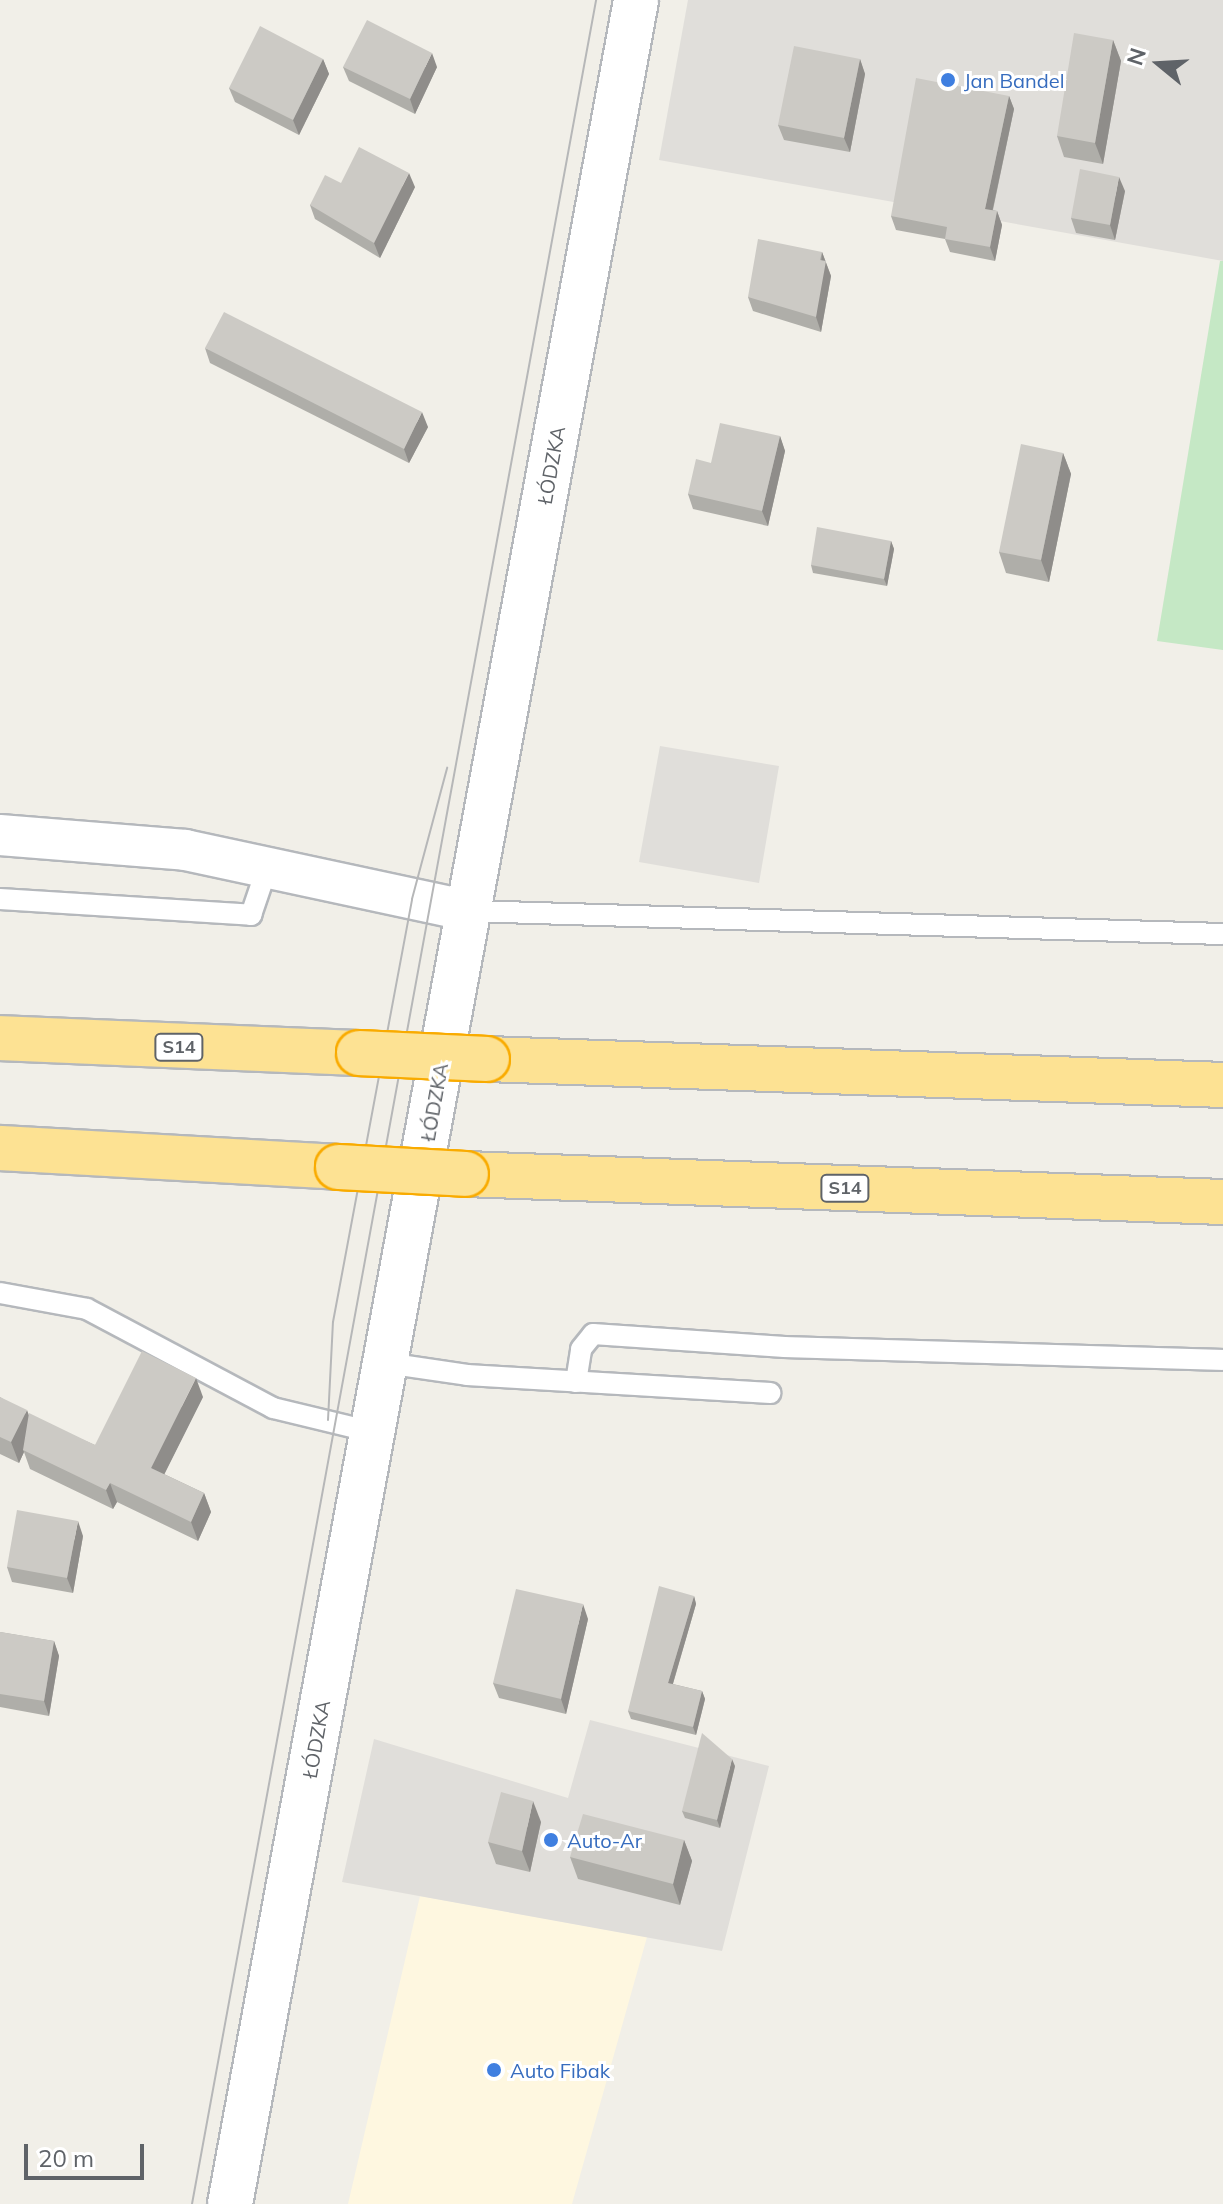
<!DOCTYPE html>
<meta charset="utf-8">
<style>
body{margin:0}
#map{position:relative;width:1223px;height:2204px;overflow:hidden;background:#f1efe8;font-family:Mulish,sans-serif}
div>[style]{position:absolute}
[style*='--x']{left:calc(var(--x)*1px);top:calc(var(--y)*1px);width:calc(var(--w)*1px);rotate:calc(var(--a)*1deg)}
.commercial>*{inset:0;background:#fef7e0}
.industrial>*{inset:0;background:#e0deda}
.green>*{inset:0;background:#c5e8c5}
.roads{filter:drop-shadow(2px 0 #b5b8bc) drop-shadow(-2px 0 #b5b8bc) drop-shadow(0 2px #b5b8bc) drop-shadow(0 -2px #b5b8bc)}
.lane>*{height:20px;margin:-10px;padding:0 10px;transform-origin:10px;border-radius:10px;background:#fff}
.street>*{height:40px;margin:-20px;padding:0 20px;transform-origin:20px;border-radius:20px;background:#fff}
.secondary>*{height:44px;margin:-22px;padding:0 22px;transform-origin:22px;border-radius:22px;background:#fff}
.highway>*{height:44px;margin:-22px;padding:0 22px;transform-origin:22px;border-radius:22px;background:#fde293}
.tram>*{height:2px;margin:-1px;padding:0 1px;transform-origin:1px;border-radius:1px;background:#b6b7b8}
.bridges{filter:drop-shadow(2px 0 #f9ab00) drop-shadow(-2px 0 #f9ab00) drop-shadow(0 2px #f9ab00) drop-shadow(0 -2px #f9ab00)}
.highway-bridge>*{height:44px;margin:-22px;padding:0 22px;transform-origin:22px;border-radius:22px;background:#fde293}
.wall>*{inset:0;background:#afaea9}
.shaded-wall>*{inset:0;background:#8f8d8a}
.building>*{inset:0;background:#cccac5}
.dots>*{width:22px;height:22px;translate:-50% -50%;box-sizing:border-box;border:4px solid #fff;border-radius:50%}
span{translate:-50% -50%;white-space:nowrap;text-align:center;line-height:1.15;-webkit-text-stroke:6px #fff;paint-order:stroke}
.shield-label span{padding:2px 6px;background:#fff;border:2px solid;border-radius:6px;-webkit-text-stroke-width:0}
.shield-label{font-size:18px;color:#5f6368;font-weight:700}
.shop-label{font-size:20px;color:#366cbe}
.left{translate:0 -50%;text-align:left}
.street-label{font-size:20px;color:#5f6368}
.north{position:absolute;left:1119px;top:24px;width:80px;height:80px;-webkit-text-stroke:6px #fff;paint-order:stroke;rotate:288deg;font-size:22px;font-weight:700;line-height:32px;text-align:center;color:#5f6368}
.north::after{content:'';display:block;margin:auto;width:28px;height:36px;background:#5f6368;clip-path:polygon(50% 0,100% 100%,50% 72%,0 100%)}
.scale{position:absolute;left:24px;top:2144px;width:120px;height:36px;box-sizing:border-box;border:4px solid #5f6368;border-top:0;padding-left:10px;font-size:24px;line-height:28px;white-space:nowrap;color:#5f6368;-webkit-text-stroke:6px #fff;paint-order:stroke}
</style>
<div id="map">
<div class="commercial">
<i style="clip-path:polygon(420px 1896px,647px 1937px,572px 2204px,348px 2204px)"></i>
</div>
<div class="industrial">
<i style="clip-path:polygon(688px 0,1223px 0,1223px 261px,659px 160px)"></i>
<i style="clip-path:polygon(660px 746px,779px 766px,759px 883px,639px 862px)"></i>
<i style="clip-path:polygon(590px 1720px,769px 1766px,722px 1951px,342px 1882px,374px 1739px,568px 1798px)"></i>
</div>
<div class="green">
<i style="clip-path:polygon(1220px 261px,1223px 261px,1223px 650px,1157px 641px)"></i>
</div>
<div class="roads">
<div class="lane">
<i style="--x:0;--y:899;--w:252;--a:3.6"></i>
<i style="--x:251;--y:915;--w:53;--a:-71.2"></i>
<i style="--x:469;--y:911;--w:754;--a:1.75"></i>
<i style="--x:0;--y:1293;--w:88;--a:10.4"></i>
<i style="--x:87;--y:1309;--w:211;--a:28"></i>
<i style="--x:273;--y:1408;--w:102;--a:13.6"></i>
<i style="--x:386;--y:1363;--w:82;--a:8.4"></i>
<i style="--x:467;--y:1375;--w:304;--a:3.4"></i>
<i style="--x:576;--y:1382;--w:33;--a:-81"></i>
<i style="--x:581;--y:1349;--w:19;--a:-51"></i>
<i style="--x:593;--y:1334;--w:192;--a:3.9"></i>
<i style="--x:785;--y:1347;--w:438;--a:1.7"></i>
</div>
<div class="street">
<i style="--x:0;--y:835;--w:186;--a:4.6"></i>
<i style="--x:185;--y:850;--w:290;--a:12.1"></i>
</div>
<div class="secondary">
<i style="--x:230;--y:2204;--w:2241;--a:-79.56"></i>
</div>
<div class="highway">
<i style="--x:0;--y:1038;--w:359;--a:2.4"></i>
<i style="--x:487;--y:1059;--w:736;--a:2.02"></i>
<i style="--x:0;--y:1148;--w:339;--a:3.2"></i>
<i style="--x:466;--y:1174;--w:758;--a:2.12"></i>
</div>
</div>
<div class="tram">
<i style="--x:328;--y:1420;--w:98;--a:-87.1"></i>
<i style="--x:333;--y:1322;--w:430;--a:-79.4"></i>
<i style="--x:412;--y:899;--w:136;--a:-75"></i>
<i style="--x:192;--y:2204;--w:2241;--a:-79.61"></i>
</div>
<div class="bridges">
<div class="highway-bridge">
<i style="--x:359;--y:1053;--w:128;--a:2.7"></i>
<i style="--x:338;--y:1167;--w:128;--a:3.1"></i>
</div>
</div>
<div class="wall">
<i style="clip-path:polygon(1113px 40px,1121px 61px,1103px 164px,1064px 157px,1057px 136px)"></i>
<i style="clip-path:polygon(323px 59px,329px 74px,299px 135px,235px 102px,229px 88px)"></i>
<i style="clip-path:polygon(860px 59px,865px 74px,850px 152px,784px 140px,778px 125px)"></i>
<i style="clip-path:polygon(343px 67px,437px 67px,415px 114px,349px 81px)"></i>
<i style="clip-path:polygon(1009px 96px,1014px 109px,993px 210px,997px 211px,1002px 225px,995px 261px,950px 252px,945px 239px,896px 230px,891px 216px)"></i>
<i style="clip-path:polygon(341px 183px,415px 187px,380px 258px,315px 219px,310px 205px)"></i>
<i style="clip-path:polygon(1125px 191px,1115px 240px,1076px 233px,1071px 218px)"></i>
<i style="clip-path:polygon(822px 252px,831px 276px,821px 332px,753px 311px,748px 297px)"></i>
<i style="clip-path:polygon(205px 348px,428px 427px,409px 463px,210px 363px)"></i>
<i style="clip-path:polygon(780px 436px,785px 451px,768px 526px,693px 509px,688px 494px,711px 463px)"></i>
<i style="clip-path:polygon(1063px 453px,1071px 474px,1049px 582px,1006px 573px,999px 552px)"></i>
<i style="clip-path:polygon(891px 541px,894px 549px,887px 586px,813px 573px,811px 565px)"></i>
<i style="clip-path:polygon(0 1397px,29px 1416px,95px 1445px,203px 1397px,164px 1474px,204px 1493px,211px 1512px,198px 1541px,117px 1502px,113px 1509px,30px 1469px,24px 1452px,19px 1463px,0 1454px)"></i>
<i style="clip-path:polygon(83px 1536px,73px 1593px,12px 1582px,7px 1567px)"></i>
<i style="clip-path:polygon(694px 1596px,696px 1604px,673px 1684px,702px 1691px,705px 1699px,696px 1735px,631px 1719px,628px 1711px)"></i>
<i style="clip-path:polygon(588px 1619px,566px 1714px,499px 1698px,493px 1683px)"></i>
<i style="clip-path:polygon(0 1632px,54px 1641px,59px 1656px,49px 1716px,0 1707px)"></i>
<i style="clip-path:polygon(735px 1766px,720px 1828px,685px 1818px,682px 1811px)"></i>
<i style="clip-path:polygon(541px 1822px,530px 1872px,496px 1864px,488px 1842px)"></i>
<i style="clip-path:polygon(684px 1840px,692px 1861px,680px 1905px,578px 1879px,570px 1857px)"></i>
</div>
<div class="shaded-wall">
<i style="clip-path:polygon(1113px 40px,1121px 61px,1103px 164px,1095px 143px)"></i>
<i style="clip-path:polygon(432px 53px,437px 67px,415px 114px,410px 99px)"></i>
<i style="clip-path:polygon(323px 59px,329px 74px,299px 135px,293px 120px)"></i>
<i style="clip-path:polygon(860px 59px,865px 74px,850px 152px,844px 138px)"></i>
<i style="clip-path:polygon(1009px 96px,1014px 109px,990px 222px,985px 209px)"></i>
<i style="clip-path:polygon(409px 173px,415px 187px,380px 258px,374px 243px)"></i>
<i style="clip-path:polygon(1119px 177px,1125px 191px,1115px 240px,1110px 225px)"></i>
<i style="clip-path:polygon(997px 211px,1002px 225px,995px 261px,990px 247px)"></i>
<i style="clip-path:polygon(822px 252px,831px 276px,821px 332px,816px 317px)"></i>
<i style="clip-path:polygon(422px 412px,428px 427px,409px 463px,404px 449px)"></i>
<i style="clip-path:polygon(780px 436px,785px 451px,768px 526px,762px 511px)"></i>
<i style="clip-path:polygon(1063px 453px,1071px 474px,1049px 582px,1041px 560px)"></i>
<i style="clip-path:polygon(891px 541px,894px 549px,887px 586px,884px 579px)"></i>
<i style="clip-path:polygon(196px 1378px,203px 1397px,158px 1487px,151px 1468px)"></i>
<i style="clip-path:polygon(27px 1410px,35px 1432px,23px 1450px,24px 1452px,19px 1463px,11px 1442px)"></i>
<i style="clip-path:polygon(110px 1483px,117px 1502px,113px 1509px,106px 1490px)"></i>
<i style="clip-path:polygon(204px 1493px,211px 1512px,198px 1541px,191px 1522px)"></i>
<i style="clip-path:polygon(78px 1521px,83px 1536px,73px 1593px,67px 1578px)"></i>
<i style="clip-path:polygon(694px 1596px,696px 1604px,671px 1690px,668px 1683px)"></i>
<i style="clip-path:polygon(583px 1604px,588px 1619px,566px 1714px,561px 1699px)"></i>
<i style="clip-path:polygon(54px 1641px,59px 1656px,49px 1716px,44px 1701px)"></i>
<i style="clip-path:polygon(702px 1691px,705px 1699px,696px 1735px,693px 1727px)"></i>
<i style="clip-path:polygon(732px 1759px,735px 1766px,720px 1828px,717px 1820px)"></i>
<i style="clip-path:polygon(533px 1801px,541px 1822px,530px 1872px,522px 1851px)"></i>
<i style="clip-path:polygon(684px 1840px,692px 1861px,680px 1905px,673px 1884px)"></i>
</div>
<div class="building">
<i style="clip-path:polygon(367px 20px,432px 53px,410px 99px,343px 67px)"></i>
<i style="clip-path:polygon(260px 26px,323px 59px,293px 120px,229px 88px)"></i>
<i style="clip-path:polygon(1074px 33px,1113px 40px,1095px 143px,1057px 136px)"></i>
<i style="clip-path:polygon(794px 46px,860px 59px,844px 138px,778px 125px)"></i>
<i style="clip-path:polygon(916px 78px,1009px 96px,985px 209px,997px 211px,990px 247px,945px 239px,947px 227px,891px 216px)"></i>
<i style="clip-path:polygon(359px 147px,409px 173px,374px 243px,310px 205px,325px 175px,341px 183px)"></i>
<i style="clip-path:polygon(1080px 169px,1119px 177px,1110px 225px,1071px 218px)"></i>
<i style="clip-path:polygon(758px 239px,822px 252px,820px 260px,826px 261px,816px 317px,748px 297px)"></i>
<i style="clip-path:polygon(224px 312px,422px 412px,404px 449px,205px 348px)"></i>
<i style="clip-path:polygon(720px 423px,780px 436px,762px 511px,688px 494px,696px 459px,711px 463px)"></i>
<i style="clip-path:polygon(1021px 444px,1063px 453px,1041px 560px,999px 552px)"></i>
<i style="clip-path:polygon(817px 527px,891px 541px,884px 579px,811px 565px)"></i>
<i style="clip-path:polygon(142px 1351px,196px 1378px,151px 1468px,204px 1493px,191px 1522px,110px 1483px,106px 1490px,23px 1450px,29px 1413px,95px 1445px)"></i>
<i style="clip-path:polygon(0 1397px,27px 1410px,11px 1442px,0 1437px)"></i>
<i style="clip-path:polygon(17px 1510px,78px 1521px,67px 1578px,7px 1567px)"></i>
<i style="clip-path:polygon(659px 1586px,694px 1596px,668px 1683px,702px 1691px,693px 1727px,628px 1711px)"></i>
<i style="clip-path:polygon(516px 1589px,583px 1604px,561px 1699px,493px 1683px)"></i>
<i style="clip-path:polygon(0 1632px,54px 1641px,44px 1701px,0 1694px)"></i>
<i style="clip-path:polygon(702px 1733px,732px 1759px,717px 1820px,682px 1811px)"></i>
<i style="clip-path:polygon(501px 1792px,533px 1801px,522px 1851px,488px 1842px)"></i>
<i style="clip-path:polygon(583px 1814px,684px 1840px,673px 1884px,570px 1857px)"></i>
</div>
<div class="dots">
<i style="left:948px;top:80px;background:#3f7fe0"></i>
<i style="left:551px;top:1840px;background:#3f7fe0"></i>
<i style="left:494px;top:2070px;background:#3f7fe0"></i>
</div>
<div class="shield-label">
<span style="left:179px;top:1047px">S14</span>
<span style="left:845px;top:1188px">S14</span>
</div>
<div class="shop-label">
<span class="left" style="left:964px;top:80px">Jan Bandel</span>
<span class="left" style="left:567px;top:1840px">Auto-Ar</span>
<span class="left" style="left:510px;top:2070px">Auto Fibak</span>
</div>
<div class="street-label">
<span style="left:551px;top:465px;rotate:-80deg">ŁÓDZKA</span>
<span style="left:434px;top:1102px;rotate:-80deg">ŁÓDZKA</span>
<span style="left:316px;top:1739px;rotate:-80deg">ŁÓDZKA</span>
</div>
<div class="north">N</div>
<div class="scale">20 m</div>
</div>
